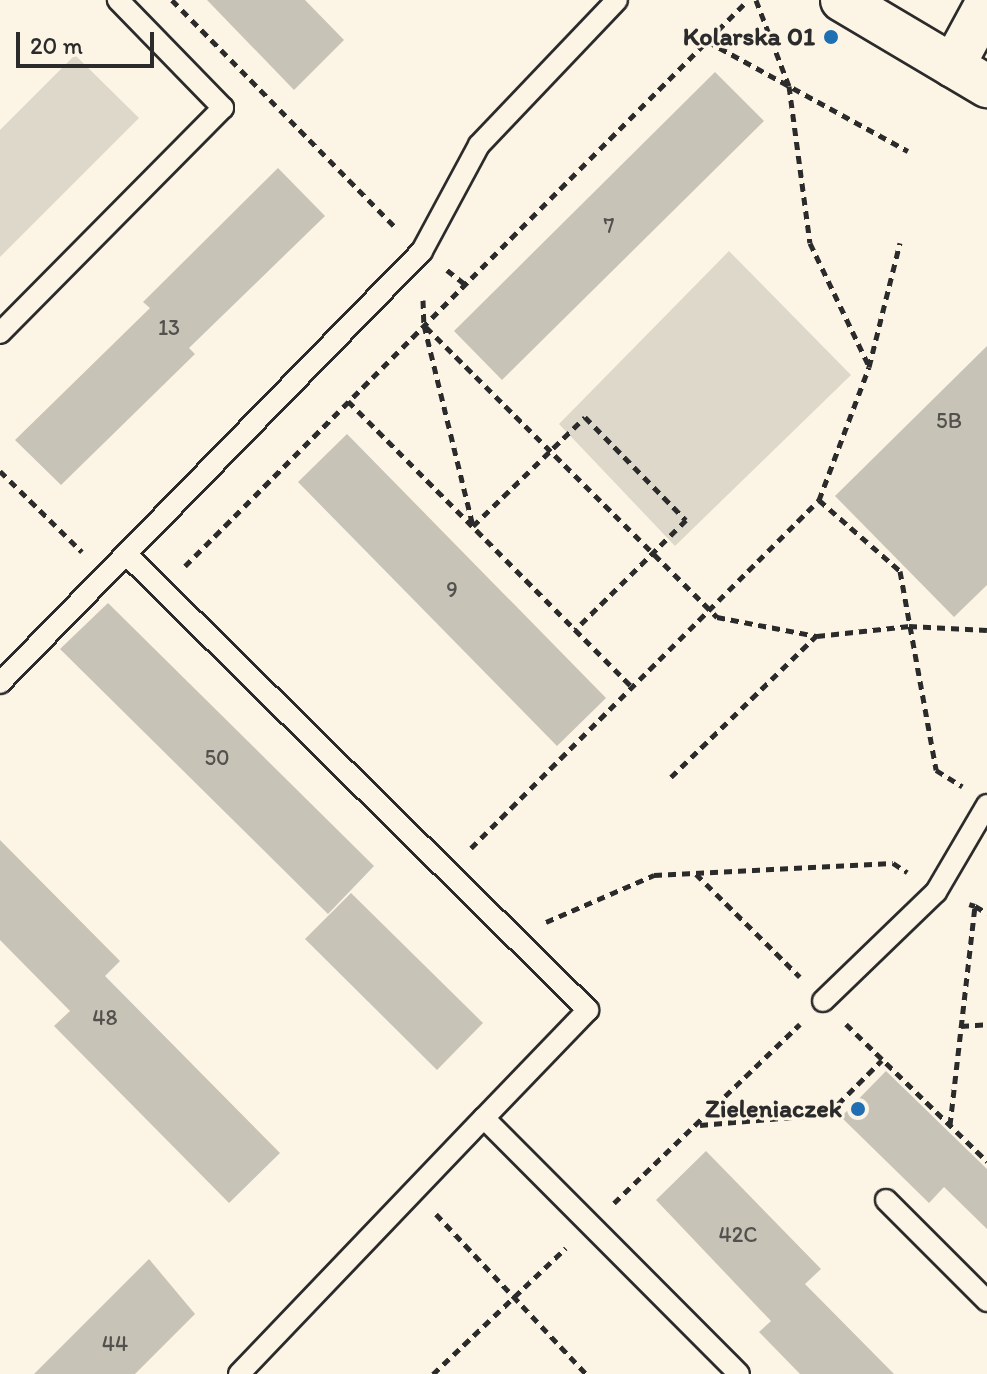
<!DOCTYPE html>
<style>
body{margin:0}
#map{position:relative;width:987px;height:1374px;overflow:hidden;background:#fcf5e5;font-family:Itim,sans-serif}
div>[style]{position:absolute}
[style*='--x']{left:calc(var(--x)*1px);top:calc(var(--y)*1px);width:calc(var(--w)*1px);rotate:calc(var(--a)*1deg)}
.green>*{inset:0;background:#ded8ca}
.building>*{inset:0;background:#c8c3b7}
.path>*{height:5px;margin-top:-2.5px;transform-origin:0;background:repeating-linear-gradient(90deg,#2b2b2b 0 8px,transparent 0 14px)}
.roads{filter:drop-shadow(2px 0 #2b2b2b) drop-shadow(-2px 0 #2b2b2b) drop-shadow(0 2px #2b2b2b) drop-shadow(0 -2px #2b2b2b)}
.service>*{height:20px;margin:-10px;padding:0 10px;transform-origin:10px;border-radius:10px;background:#fcf5e5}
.minor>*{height:42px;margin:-21px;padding:0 21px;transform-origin:21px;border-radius:21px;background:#fcf5e5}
.dots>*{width:22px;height:22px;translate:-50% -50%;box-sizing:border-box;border:4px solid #fcf5e5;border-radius:50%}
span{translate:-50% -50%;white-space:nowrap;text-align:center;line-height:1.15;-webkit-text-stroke:6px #fcf5e5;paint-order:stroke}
.number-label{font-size:22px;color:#52514e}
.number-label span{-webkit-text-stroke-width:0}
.poi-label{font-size:26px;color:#2b2b2b;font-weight:700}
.right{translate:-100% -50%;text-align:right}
.scale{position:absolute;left:16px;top:32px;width:138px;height:36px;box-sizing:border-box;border:4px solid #2b2b2b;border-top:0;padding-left:10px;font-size:24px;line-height:28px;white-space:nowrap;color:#2b2b2b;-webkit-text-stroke:6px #fcf5e5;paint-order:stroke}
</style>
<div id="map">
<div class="green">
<i style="clip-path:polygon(75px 55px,139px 118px,0 257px,0 130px)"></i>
<i style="clip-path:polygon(729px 251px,851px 375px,675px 546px,559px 424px)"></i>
</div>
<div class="building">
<i style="clip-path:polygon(207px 0,305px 0,344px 40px,294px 90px)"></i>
<i style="clip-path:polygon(715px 72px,764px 121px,502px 380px,454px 331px)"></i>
<i style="clip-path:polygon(278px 168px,325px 216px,189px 348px,195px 354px,61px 485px,15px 440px,150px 308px,143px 302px)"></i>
<i style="clip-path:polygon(987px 346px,987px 585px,954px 617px,835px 496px)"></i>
<i style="clip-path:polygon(347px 434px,606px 698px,557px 746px,298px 482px)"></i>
<i style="clip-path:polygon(108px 603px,374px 866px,328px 914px,60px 649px)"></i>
<i style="clip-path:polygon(0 840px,120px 961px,105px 976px,280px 1153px,229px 1203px,54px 1026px,70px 1011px,0 940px)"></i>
<i style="clip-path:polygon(351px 893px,483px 1023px,437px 1070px,305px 939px)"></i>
<i style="clip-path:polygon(886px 1071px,987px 1169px,987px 1229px,944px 1187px,929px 1203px,841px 1117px)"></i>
<i style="clip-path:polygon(706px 1151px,821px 1269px,805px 1284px,894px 1374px,800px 1374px,759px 1332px,771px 1321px,656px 1200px)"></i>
<i style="clip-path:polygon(149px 1259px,195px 1314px,135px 1374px,34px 1374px)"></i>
</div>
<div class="path">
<i style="--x:172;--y:0;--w:320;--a:45.5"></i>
<i style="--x:756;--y:0;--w:92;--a:69"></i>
<i style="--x:789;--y:86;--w:158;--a:82.4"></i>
<i style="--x:810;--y:243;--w:136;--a:64.4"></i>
<i style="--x:707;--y:41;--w:229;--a:28.7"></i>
<i style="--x:447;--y:270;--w:23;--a:38"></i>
<i style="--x:423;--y:300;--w:25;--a:88"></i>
<i style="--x:424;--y:325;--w:207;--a:76.3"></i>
<i style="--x:473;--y:526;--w:156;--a:-44.2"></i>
<i style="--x:585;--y:417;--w:144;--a:45.6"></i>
<i style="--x:686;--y:520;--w:156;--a:135.3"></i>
<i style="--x:426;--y:327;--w:411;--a:44.9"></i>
<i style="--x:717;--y:617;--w:102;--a:10.8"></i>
<i style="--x:817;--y:636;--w:93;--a:-6.2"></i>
<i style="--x:909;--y:626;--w:78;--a:2.9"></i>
<i style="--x:348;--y:401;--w:402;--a:45.2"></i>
<i style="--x:0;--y:471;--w:115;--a:44.6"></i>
<i style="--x:819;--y:500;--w:108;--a:41.2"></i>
<i style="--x:900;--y:571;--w:202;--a:79.7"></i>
<i style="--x:936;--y:770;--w:31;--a:32"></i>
<i style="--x:185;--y:566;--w:798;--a:-45.15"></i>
<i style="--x:671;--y:777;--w:202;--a:-44.2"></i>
<i style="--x:471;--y:848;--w:492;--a:-45"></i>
<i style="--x:819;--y:500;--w:142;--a:-69.4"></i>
<i style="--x:869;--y:367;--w:128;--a:-76"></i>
<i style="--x:696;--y:874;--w:146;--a:44.7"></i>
<i style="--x:975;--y:906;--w:14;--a:30"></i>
<i style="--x:546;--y:922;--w:118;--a:-23.5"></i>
<i style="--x:654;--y:875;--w:239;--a:-2.9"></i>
<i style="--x:893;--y:863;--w:17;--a:33"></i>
<i style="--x:846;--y:1024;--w:197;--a:44.2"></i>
<i style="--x:961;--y:1026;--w:26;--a:-4"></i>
<i style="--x:700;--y:1125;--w:128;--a:-4.9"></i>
<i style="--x:828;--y:1114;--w:76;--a:-45"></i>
<i style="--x:950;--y:1125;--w:220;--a:-83.5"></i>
<i style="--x:975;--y:906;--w:6;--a:-162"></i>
<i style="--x:614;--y:1203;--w:258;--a:-43.9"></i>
<i style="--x:436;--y:1214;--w:219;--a:46.8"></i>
<i style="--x:433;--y:1374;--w:183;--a:-43.5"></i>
</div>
<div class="roads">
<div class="service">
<i style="--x:0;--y:333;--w:317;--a:-45.3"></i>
<i style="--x:223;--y:108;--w:151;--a:-134.2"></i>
<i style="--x:127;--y:555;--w:648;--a:44.62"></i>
<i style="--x:588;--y:1010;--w:150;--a:133.9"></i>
<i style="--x:484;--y:1118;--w:361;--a:45.1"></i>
<i style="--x:0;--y:683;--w:604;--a:-45.67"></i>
<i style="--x:422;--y:251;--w:120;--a:-61.7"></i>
<i style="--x:479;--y:145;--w:200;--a:-46.4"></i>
<i style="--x:823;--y:1001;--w:157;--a:-44"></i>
<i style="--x:936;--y:892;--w:101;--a:-59.6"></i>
<i style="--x:886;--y:1200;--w:143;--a:45"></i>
<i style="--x:239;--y:1374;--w:354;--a:-46.3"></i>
</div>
<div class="minor">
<i style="--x:842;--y:0;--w:169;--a:30.7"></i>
<i style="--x:953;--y:66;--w:72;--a:-61.6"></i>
</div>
</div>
<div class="dots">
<i style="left:831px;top:37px;background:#1f6fb2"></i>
<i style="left:858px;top:1109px;background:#1f6fb2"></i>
</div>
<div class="number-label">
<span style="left:609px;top:226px">7</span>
<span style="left:169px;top:328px">13</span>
<span style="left:949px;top:421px">5B</span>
<span style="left:452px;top:590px">9</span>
<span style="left:217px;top:758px">50</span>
<span style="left:105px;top:1018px">48</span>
<span style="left:738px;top:1235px">42C</span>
<span style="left:115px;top:1344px">44</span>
</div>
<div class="poi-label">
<span class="right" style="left:815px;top:37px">Kolarska 01</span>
<span class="right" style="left:842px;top:1109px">Zieleniaczek</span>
</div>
<div class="scale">20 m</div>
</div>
